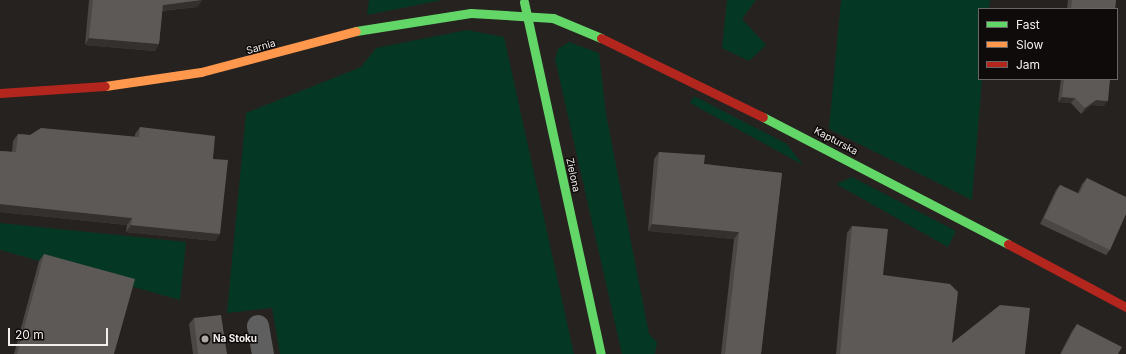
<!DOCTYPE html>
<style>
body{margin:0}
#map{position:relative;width:1126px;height:354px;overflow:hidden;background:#262220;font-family:Inter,sans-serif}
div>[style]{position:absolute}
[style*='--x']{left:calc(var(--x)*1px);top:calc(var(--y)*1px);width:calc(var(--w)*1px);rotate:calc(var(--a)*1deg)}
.green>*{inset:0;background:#053824}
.street>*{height:22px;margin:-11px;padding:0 11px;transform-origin:11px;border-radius:11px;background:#5f5f60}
.fast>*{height:9px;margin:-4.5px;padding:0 4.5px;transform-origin:4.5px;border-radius:4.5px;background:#63d668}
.slow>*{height:9px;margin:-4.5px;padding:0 4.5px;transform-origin:4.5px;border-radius:4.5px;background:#ff974d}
.jam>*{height:9px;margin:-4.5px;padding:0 4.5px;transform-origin:4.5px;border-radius:4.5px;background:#b3261e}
.wall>*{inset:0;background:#4a4745}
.shaded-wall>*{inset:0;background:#34302e}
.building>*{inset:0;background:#5c5957}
.dots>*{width:11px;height:11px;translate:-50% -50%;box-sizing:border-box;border:2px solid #0e0b0a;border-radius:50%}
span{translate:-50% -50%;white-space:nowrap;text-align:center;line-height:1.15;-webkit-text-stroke:3px #0e0b0a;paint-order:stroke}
.street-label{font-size:10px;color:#f4efed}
.poi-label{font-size:10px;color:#f4efed;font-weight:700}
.left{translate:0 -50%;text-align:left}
.legend{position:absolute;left:978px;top:8px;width:140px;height:72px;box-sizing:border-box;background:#0e0b0a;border:1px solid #6a6665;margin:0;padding:5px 7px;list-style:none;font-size:12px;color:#f4efed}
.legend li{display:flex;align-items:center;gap:8px;height:20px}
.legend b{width:20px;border:1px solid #6a6665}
.scale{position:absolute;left:8px;top:328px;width:100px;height:18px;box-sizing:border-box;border:2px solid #f4efed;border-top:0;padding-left:5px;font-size:12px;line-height:14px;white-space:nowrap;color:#f4efed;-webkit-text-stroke:3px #0e0b0a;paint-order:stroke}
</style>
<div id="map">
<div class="green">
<i style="clip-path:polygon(369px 0,442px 0,367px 15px)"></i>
<i style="clip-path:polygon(727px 0,756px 0,742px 19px,766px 45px,749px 61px,722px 48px)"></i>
<i style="clip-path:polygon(841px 0,990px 0,989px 9px,979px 9px,979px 79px,982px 79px,972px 200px,829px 129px)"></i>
<i style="clip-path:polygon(467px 30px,504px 37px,574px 354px,280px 354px,272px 308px,227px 313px,246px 113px,361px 67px,376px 48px)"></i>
<i style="clip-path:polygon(569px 42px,599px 53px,606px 114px,649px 334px,657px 342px,655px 354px,622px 354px,555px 59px,558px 49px)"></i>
<i style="clip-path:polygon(694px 96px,787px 144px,803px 165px,690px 103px)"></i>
<i style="clip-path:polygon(852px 177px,956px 231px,948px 247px,836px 184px)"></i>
<i style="clip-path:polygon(0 223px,186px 242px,180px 300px,0 250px)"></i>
</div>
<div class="street">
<i style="--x:258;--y:326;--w:28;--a:80"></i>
</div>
<div class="fast">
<i style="--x:524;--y:2;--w:360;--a:77.7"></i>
<i style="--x:356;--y:31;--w:116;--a:-8.9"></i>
<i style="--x:471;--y:13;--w:82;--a:3.5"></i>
<i style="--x:553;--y:18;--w:52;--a:22.6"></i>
<i style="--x:763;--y:117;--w:276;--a:27.4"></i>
</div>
<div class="slow">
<i style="--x:105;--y:86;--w:97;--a:-8.3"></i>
<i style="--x:201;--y:72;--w:160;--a:-14.8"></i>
</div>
<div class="jam">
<i style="--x:601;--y:38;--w:180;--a:26"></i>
<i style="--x:0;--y:93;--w:105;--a:-3.8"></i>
<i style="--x:1008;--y:244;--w:134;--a:28.1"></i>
</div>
<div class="wall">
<i style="clip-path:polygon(89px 0,202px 0,197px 7px,162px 11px,159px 44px,155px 51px,85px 45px)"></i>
<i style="clip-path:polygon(1068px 0,1116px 0,1115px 9px,1067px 9px)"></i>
<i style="clip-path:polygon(1061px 79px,1110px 79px,1104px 106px,1091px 105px,1081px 114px,1071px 103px,1058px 102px)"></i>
<i style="clip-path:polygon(140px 127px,213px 159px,216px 241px,126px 232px,127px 225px,0 212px,0 151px,12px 152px,13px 141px,18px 134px,30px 135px,135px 137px,135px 134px)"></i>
<i style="clip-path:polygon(659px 152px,704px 164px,782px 173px,761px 354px,721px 354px,734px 239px,648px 231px,654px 159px)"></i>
<i style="clip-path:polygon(1087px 178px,1110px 250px,1106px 255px,1040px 224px,1056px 190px,1060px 185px,1078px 193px,1082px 184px)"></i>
<i style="clip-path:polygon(852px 226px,883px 275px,952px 343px,1025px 354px,836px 354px,847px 233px)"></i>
<i style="clip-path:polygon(44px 254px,114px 354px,14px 354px,39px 261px)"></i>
<i style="clip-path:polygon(194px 318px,227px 354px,193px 354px,189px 324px)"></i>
<i style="clip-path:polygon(1077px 324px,1118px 354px,1060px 354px,1072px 331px)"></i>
</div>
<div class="shaded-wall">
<i style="clip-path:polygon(202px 0,197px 7px,158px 11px,163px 5px)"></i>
<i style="clip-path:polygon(89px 38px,159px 44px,155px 51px,85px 45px)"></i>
<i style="clip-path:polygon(1062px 97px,1075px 98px,1071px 103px,1058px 102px)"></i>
<i style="clip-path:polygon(1096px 100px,1108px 101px,1104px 106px,1091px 105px,1081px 114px,1085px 108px)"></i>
<i style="clip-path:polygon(0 204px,132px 218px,127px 225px,0 212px)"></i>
<i style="clip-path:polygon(652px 224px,739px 232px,734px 239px,648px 231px)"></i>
<i style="clip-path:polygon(131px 225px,220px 234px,216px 241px,126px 232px)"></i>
</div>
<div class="building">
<i style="clip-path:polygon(93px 0,201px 0,163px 5px,159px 44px,89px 38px)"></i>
<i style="clip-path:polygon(1072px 0,1116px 0,1115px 9px,1071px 9px)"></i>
<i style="clip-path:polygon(1064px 79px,1110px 79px,1108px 101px,1096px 100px,1085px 108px,1075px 98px,1062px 97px)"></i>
<i style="clip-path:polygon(140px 127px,215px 136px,213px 159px,228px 160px,220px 234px,131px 225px,132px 218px,0 204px,0 151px,16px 152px,18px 134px,30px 135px,41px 128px,139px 137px)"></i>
<i style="clip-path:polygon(659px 152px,705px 155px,704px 164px,782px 173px,761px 354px,725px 354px,739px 232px,652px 224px)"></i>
<i style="clip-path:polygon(1087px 178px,1126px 197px,1126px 214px,1110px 250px,1044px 218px,1060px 185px,1079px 194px)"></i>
<i style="clip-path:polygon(852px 226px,888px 229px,883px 275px,950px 284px,958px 292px,952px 343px,1000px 305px,1030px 308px,1025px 354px,840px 354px)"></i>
<i style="clip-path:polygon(44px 254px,135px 279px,114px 354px,17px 354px)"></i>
<i style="clip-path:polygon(221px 315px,227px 354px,198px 354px,194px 318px)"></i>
<i style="clip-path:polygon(1077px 324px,1122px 347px,1118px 354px,1061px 354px)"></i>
</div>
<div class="dots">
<i style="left:205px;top:339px;background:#aca7a5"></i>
</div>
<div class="street-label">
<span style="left:261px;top:47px;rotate:-16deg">Sarnia</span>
<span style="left:836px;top:141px;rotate:28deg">Kapturska</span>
<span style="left:573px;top:175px;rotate:78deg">Zielona</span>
</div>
<div class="poi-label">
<span class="left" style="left:213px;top:339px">Na Stoku</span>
</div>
<ul class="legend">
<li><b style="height:5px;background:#63d668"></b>Fast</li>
<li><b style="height:5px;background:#ff974d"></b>Slow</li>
<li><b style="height:5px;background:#b3261e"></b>Jam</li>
</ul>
<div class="scale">20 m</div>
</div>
